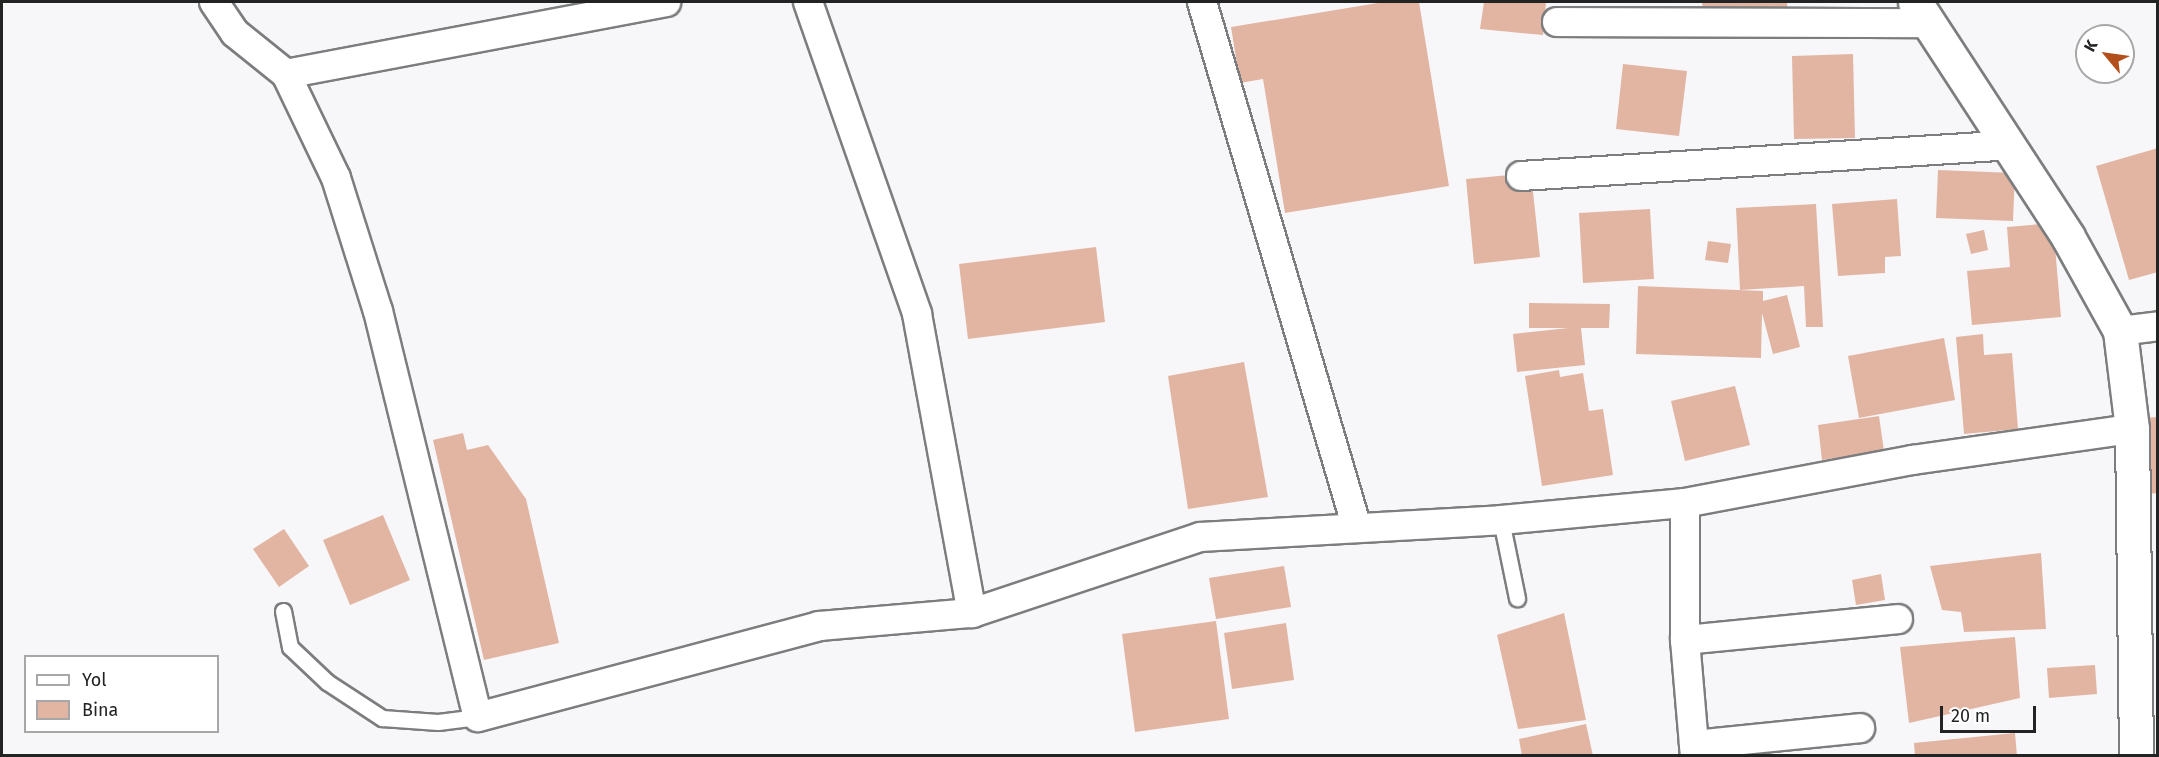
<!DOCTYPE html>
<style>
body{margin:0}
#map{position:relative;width:2159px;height:757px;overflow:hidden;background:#f7f7f9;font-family:"Fira Sans",sans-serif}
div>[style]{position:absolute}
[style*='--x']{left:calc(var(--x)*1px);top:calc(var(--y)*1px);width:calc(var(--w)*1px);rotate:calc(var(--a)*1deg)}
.building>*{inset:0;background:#e2b5a3}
.roads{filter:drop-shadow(2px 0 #7c7d7e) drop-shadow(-2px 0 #7c7d7e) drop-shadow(0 2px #7c7d7e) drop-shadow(0 -2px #7c7d7e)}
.service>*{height:15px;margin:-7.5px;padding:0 7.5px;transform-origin:7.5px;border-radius:7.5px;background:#fff}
.minor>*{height:28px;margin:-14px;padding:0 14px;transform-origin:14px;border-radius:14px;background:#fff}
.tertiary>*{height:33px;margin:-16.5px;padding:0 16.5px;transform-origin:16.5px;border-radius:16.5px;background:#fff}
span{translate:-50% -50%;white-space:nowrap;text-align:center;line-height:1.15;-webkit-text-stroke:5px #fff;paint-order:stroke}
.frame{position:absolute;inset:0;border:3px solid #222323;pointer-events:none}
.legend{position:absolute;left:24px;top:655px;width:195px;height:78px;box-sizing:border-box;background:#fff;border:2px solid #a7a7a7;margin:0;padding:8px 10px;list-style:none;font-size:18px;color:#222323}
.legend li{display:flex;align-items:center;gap:12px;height:30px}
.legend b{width:30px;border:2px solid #a7a7a7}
.north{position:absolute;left:2075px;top:24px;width:60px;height:60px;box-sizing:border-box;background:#fff;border:2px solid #a7a7a7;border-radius:50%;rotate:299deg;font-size:16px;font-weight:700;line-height:24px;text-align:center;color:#222323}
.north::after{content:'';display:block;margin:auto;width:21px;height:27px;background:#b34f1b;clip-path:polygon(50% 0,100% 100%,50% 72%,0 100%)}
.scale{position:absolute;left:1940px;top:706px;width:96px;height:27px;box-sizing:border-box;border:3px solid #222323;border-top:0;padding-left:8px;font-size:18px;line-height:21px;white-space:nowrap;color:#222323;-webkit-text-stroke:4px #fff;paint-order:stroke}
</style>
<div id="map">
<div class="building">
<i style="clip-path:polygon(1384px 2px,1419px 2px,1449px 186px,1285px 213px,1263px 79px,1240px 83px,1231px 27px)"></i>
<i style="clip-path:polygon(1484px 2px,1546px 2px,1543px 35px,1480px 29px)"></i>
<i style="clip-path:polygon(1702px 2px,1787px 2px,1788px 17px,1704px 23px)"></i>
<i style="clip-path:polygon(1853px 54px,1855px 138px,1794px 139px,1792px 56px)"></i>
<i style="clip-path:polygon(1623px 64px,1687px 71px,1679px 136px,1616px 129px)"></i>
<i style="clip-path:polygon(2158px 148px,2158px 272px,2129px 280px,2096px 166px)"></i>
<i style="clip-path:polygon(1938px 170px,2015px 173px,2013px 221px,1936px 218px)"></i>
<i style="clip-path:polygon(1531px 173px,1540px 257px,1474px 264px,1466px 179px)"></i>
<i style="clip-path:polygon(1897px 199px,1901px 256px,1885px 257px,1885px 273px,1838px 276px,1832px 204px)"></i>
<i style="clip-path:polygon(1816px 204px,1823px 327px,1806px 327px,1804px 286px,1740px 290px,1736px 208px)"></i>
<i style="clip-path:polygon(1650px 209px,1654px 279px,1583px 283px,1579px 213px)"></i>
<i style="clip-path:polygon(2053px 223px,2061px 317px,1972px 325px,1967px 271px,2010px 267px,2007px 227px)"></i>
<i style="clip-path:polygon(1984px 230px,1988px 250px,1971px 254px,1966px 234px)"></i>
<i style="clip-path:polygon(1708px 241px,1731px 244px,1728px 263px,1705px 260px)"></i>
<i style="clip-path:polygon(1096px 247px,1105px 322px,968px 339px,959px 264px)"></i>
<i style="clip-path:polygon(1638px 286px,1763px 291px,1763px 301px,1787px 295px,1800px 347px,1773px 354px,1762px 313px,1761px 358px,1636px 354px)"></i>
<i style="clip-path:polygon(1529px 303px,1610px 304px,1609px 328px,1581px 328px,1585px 365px,1517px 372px,1513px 334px,1568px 328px,1529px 328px)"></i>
<i style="clip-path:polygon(1983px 334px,1984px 355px,2012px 353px,2018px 429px,1964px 434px,1956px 337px)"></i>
<i style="clip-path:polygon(1944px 338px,1955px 400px,1859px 418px,1848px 356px)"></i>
<i style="clip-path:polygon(1244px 362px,1268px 497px,1188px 509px,1168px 376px)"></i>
<i style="clip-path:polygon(1559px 370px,1560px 377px,1583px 373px,1589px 411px,1603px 409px,1613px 475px,1542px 486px,1525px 376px)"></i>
<i style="clip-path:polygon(1735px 386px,1750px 445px,1685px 461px,1671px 401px)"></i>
<i style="clip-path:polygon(1879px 416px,1884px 451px,1822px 460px,1818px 425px)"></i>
<i style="clip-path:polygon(2158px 417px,2158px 493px,2148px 494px,2142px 418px)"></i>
<i style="clip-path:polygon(463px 433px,467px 450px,488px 445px,526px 499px,559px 643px,484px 660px,433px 440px)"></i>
<i style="clip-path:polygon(383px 515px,410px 580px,350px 605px,323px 540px)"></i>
<i style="clip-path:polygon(284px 529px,309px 566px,279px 587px,253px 549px)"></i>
<i style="clip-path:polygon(2041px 553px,2046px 629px,1964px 632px,1961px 612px,1942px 610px,1930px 566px)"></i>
<i style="clip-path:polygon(1284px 566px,1291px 607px,1216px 619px,1209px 578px)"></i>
<i style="clip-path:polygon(1881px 574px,1885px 600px,1856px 605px,1852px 580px)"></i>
<i style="clip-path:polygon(1564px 613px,1586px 720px,1518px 729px,1497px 635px)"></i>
<i style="clip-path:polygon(1216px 621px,1229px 719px,1135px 732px,1122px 634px)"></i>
<i style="clip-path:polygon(1286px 623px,1294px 680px,1232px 689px,1224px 633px)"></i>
<i style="clip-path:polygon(2015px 637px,2020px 698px,1909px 723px,1900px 647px)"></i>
<i style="clip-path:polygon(2095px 665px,2097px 694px,2049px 698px,2047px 668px)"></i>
<i style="clip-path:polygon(1586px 724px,1593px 756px,1522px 756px,1519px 739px)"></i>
<i style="clip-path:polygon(2015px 733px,2017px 756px,1915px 756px,1914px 743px)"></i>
</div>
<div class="roads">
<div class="service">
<i style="--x:1501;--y:520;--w:80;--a:78.4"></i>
<i style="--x:283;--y:611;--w:37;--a:79"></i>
<i style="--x:290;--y:647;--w:51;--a:43.4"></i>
<i style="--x:327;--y:682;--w:66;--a:33.2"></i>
<i style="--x:382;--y:718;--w:56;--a:4.1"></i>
<i style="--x:438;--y:722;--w:40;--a:-7.1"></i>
</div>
<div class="minor">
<i style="--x:214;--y:2;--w:37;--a:56"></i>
<i style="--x:235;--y:33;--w:65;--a:38.8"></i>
<i style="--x:286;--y:74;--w:115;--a:64.3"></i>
<i style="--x:336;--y:178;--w:139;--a:72.5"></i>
<i style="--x:378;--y:311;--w:418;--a:76.2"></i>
<i style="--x:478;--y:717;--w:353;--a:-14.9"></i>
<i style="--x:819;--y:626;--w:154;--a:-4.9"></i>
<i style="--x:972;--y:613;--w:240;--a:-18.4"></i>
<i style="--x:1200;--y:537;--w:301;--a:-3.2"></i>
<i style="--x:1501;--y:520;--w:185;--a:-5.3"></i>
<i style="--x:1685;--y:503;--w:232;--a:-10.7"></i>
<i style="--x:1913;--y:460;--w:221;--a:-8.1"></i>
<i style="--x:808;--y:2;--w:330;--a:70.7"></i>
<i style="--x:917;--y:314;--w:304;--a:79.6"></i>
<i style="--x:1202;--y:2;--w:548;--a:73.58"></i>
<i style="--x:1557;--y:22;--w:373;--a:0.2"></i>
<i style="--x:286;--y:74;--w:387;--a:-10.7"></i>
<i style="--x:1521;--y:176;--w:489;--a:-3.6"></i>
<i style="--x:2120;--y:331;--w:38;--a:-7"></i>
<i style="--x:1685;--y:503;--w:137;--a:90"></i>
<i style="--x:1685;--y:640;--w:116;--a:85.1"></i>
<i style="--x:1685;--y:640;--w:214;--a:-5.6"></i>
<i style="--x:1694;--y:745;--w:167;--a:-5.8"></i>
</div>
<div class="tertiary">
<i style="--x:1915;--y:2;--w:280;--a:56.9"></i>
<i style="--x:2068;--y:237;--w:107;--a:61"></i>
<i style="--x:2120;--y:331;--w:99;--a:83"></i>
<i style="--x:2132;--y:429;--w:327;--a:89.3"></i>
</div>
</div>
<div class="frame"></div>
<ul class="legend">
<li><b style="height:8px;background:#fff"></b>Yol</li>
<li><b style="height:16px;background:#e2b5a3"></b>Bina</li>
</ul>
<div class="north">K</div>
<div class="scale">20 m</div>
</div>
